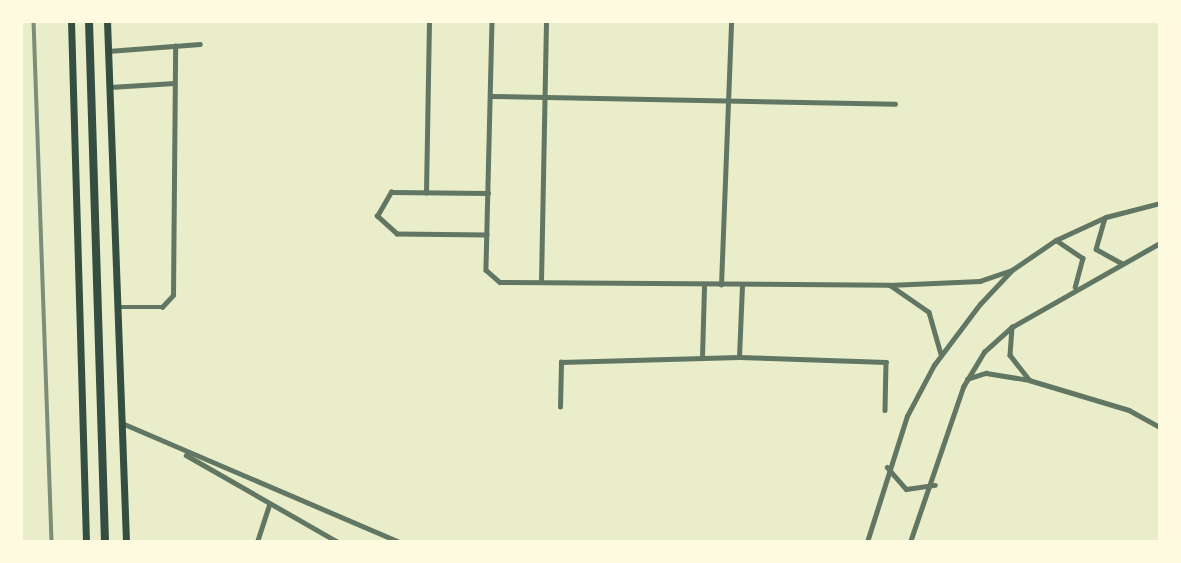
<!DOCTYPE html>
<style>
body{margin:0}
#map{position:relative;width:1181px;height:563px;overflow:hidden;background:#e9edc9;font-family:Rubik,sans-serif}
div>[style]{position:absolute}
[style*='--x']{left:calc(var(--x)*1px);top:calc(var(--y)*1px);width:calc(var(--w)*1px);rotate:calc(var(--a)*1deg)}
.minor>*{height:4.5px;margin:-2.25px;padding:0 2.25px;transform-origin:2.25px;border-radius:2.25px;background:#617663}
.secondary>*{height:7px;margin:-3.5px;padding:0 3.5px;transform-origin:3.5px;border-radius:3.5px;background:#344e41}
.primary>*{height:8px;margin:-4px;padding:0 4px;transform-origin:4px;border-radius:4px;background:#344e41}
.rail>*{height:3.5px;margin:-1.75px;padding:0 1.75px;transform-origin:1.75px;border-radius:1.75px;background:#7c8e77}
span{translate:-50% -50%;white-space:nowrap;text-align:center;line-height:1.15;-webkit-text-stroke:5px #fefae0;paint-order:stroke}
.frame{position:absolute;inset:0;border:23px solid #fefae0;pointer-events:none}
</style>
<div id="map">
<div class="minor">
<i style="--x:492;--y:21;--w:249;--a:91.4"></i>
<i style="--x:486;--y:270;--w:18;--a:41"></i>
<i style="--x:500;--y:282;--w:389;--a:0.4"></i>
<i style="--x:889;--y:285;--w:91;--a:-2.5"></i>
<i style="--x:980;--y:281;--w:34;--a:-19"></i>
<i style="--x:108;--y:51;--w:92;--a:-4.4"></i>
<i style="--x:110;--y:87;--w:64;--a:-3.6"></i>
<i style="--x:491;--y:96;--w:404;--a:1.1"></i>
<i style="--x:426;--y:193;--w:172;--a:-89"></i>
<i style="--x:1105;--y:218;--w:32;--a:106"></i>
<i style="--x:1096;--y:249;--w:29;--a:29"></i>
<i style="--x:487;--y:235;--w:90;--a:-179.4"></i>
<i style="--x:397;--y:234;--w:27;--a:-138"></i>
<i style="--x:377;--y:216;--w:28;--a:-60"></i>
<i style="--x:391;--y:192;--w:97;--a:0.6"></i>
<i style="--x:1056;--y:240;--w:32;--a:34"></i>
<i style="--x:1083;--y:258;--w:30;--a:105"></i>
<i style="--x:541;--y:282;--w:261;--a:-88.9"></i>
<i style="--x:721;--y:285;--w:264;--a:-87.8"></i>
<i style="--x:890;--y:285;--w:47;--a:34.7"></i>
<i style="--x:929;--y:312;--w:44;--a:74.1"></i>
<i style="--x:118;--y:307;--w:44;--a:0"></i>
<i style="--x:162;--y:307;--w:16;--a:-47"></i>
<i style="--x:173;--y:295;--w:249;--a:-89.5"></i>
<i style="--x:1012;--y:327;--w:28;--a:94"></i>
<i style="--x:1010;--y:355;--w:31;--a:52"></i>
<i style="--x:739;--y:357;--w:71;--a:-87.6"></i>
<i style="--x:702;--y:358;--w:72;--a:-88.4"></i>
<i style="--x:967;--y:379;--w:20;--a:-18"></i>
<i style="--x:986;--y:373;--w:44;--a:9.2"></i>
<i style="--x:1029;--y:380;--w:104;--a:16.7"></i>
<i style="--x:1129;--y:410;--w:35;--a:29"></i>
<i style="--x:560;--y:407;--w:45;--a:-88.7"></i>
<i style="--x:561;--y:362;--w:178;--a:-1.6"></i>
<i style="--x:739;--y:357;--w:147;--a:1.9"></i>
<i style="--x:886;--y:362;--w:48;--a:91.2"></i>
<i style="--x:122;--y:423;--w:301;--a:23.2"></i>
<i style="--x:186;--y:455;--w:175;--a:29.8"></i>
<i style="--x:887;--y:467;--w:29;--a:49"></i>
<i style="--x:906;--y:489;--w:29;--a:-8"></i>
<i style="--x:257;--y:542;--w:38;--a:-72"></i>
<i style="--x:867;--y:542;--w:132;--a:-72.4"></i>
<i style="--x:907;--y:416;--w:58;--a:-62.1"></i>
<i style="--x:934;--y:365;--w:76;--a:-53"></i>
<i style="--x:980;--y:304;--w:47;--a:-46.7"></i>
<i style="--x:1012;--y:270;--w:53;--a:-34.3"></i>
<i style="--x:1056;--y:240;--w:55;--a:-24.7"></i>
<i style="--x:1106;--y:217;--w:56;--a:-14.5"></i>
<i style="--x:910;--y:542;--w:164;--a:-71.1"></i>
<i style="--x:963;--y:387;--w:41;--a:-59"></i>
<i style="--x:984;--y:352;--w:38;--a:-42"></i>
<i style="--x:1012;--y:327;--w:170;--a:-29.6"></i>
</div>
<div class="secondary">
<i style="--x:71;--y:21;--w:521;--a:88.35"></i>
<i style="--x:107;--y:21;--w:521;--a:87.91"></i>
</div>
<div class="primary">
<i style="--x:89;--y:21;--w:521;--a:88.24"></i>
</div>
<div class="rail">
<i style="--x:34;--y:21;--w:521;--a:88.02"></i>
</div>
<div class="frame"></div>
</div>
